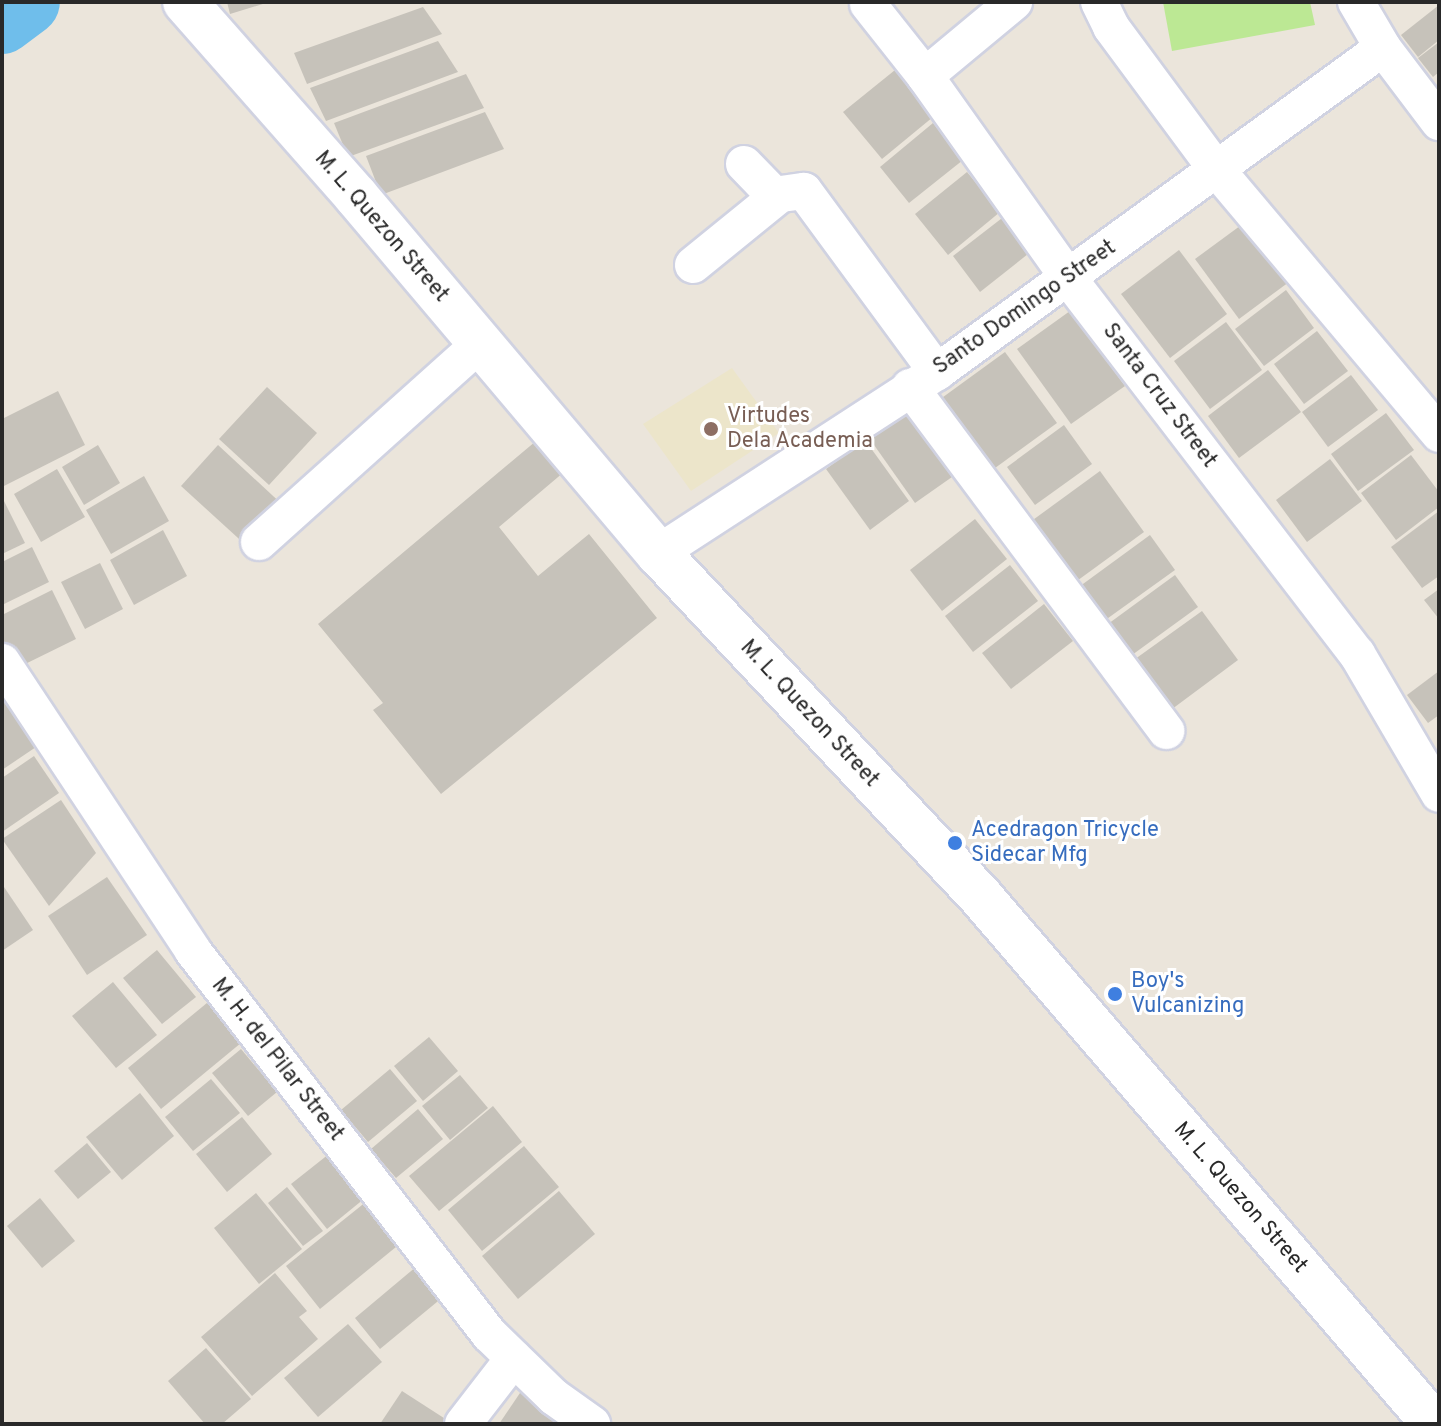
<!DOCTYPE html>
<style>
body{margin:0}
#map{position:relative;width:1441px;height:1426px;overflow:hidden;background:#ebe5db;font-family:Overpass,sans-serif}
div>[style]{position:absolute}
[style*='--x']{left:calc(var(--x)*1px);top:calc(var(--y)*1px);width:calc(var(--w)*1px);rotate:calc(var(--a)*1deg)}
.education>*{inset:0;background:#ece5ca}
.pitch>*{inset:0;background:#bce894}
.river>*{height:66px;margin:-33px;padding:0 33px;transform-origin:33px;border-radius:33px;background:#6fbeeb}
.building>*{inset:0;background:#c6c2ba}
.roads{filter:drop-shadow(2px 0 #d0d2e1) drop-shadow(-2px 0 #d0d2e1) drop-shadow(0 2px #d0d2e1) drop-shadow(0 -2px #d0d2e1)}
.minor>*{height:36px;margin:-18px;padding:0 18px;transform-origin:18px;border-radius:18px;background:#fff}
.tertiary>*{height:44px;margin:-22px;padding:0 22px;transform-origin:22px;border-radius:22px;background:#fff}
.dots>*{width:22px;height:22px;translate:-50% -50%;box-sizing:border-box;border:4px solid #fff;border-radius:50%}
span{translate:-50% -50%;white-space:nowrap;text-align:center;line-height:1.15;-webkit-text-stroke:6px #fff;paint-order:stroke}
.street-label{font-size:22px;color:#292929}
.education-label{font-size:22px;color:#785e54}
.left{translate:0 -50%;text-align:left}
.shop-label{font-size:22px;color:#366cbe}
.frame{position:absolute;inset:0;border:4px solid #292929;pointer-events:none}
</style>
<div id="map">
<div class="education">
<i style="clip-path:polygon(732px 368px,779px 433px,691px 491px,643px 424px)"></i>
</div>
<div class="pitch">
<i style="clip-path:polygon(1163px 2px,1310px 2px,1315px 25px,1172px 51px)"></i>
</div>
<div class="river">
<i style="--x:2;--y:21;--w:31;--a:-37"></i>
</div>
<div class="building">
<i style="clip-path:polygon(227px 2px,266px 2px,266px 3px,230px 14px)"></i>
<i style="clip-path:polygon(1439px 5px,1439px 40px,1418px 57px,1401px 35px)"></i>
<i style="clip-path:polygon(423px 7px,442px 34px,307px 84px,294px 53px)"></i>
<i style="clip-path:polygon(438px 41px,458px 72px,326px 121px,310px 88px)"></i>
<i style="clip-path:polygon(1439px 42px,1439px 72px,1433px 77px,1418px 58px)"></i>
<i style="clip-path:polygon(895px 70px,933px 117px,882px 159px,843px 112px)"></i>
<i style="clip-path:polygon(466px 74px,484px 108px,348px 157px,334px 123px)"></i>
<i style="clip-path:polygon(485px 112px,504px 149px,381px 195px,366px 156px)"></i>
<i style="clip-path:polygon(933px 123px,963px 160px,909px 203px,880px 167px)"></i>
<i style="clip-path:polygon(967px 172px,1000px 212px,948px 255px,915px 214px)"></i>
<i style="clip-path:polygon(1006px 215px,1033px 250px,980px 292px,953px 256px)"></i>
<i style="clip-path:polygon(1244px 223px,1289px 282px,1239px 319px,1195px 259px)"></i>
<i style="clip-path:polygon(1179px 250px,1227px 314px,1170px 358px,1121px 294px)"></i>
<i style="clip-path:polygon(1286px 290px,1314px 328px,1264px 366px,1235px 329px)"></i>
<i style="clip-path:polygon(1070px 311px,1125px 386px,1071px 424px,1017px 349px)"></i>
<i style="clip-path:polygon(1226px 322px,1262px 370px,1210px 409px,1174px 361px)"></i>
<i style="clip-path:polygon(1317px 331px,1348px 371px,1304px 404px,1274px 364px)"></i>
<i style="clip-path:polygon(1005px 352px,1057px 423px,991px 471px,939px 400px)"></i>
<i style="clip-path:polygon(1268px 370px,1301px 412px,1239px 458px,1208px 416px)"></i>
<i style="clip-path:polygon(1351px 375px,1378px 410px,1328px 447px,1302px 412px)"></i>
<i style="clip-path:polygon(267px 387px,317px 433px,269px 485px,219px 439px)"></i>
<i style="clip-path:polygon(58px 391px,85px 445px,2px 487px,2px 419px)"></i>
<i style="clip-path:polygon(903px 409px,952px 477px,915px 503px,867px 435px)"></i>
<i style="clip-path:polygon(1386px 413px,1414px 450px,1358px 491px,1331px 454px)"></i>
<i style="clip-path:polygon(1064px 425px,1092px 464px,1035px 505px,1007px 467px)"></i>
<i style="clip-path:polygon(865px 440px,909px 501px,870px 530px,826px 469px)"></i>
<i style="clip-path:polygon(536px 441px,564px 472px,499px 527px,538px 576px,589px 534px,657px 618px,441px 794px,373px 710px,383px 703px,318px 624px)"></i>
<i style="clip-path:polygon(98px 445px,120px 483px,84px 505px,62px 467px)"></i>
<i style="clip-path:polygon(218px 445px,286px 508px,249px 548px,181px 486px)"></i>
<i style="clip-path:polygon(1411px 455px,1439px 492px,1439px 507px,1396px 540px,1361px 493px)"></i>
<i style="clip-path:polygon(1330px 459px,1362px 501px,1307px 542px,1276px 500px)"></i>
<i style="clip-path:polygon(57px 469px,85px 517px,41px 542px,14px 494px)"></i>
<i style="clip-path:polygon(1100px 471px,1144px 532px,1070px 586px,1026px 525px)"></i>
<i style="clip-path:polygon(144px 476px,169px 521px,111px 554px,86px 510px)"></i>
<i style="clip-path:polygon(2px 497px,25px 543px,2px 554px)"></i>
<i style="clip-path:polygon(1439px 511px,1439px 576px,1422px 588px,1391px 547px)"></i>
<i style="clip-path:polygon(975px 519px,1007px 559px,942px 611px,910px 570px)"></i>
<i style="clip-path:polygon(163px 530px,187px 576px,134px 605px,110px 560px)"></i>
<i style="clip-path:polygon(1150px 535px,1175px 570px,1097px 626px,1072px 592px)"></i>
<i style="clip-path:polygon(32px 547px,49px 582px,2px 605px,2px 562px)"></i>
<i style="clip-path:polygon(100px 563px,123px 609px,85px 629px,61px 582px)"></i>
<i style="clip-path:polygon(1010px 565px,1038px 601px,973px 652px,945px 616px)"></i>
<i style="clip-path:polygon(1175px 575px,1198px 607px,1121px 663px,1097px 632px)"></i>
<i style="clip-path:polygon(1439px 589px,1439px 619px,1424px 600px)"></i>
<i style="clip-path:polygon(52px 590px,76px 639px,15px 669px,2px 643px,2px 615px)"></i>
<i style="clip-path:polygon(1044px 604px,1073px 641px,1011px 689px,982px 653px)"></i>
<i style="clip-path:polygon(1202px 611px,1238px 660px,1160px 718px,1124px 667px)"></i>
<i style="clip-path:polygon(1439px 671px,1439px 715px,1428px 723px,1407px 695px)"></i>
<i style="clip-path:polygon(2px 696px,36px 747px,2px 770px)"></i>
<i style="clip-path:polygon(34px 756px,59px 793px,2px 832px,2px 778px)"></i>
<i style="clip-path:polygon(61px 800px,96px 853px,49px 906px,2px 839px)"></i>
<i style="clip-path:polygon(107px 877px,147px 935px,87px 975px,48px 916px)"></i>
<i style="clip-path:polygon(2px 884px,33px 930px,2px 951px)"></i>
<i style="clip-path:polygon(157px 950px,196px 997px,162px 1024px,123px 978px)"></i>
<i style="clip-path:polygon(113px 982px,157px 1035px,116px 1068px,72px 1016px)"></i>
<i style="clip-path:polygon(213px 998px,247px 1038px,161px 1109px,128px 1068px)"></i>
<i style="clip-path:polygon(429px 1037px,458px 1071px,423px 1101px,394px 1066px)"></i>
<i style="clip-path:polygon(241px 1049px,277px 1092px,248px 1116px,212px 1073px)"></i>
<i style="clip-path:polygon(390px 1069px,417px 1101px,368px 1142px,341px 1110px)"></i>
<i style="clip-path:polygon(460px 1075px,488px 1108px,450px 1140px,422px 1106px)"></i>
<i style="clip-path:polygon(211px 1079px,240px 1113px,193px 1151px,165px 1117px)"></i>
<i style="clip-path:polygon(140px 1093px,174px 1136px,122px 1180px,86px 1137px)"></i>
<i style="clip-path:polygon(493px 1106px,522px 1142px,439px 1211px,409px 1176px)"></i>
<i style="clip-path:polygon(418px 1109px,443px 1139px,396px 1178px,371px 1149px)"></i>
<i style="clip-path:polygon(242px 1117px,272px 1154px,227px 1192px,196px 1154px)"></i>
<i style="clip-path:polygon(87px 1143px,111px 1172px,78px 1199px,54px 1171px)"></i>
<i style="clip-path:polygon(524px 1146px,559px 1187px,482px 1251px,448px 1210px)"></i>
<i style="clip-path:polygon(334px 1150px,370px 1194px,327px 1229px,291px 1184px)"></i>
<i style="clip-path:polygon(287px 1187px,323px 1231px,303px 1246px,268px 1203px)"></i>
<i style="clip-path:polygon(559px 1191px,595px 1234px,518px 1299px,482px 1256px)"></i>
<i style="clip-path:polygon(256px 1193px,302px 1249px,259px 1284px,214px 1228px)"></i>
<i style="clip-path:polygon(372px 1197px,407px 1238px,320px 1309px,286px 1266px)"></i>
<i style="clip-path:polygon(40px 1198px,75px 1241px,42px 1268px,7px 1226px)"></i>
<i style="clip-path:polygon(417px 1266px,443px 1297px,380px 1349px,355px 1318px)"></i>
<i style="clip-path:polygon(275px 1273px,307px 1311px,299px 1317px,318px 1339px,252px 1396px,201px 1337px)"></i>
<i style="clip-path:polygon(348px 1324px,382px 1362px,318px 1417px,284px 1378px)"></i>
<i style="clip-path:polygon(206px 1348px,251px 1399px,222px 1424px,205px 1424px,168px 1381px)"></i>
<i style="clip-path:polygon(522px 1390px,573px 1424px,499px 1424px)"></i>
<i style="clip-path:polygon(402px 1391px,447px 1420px,444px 1424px,380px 1424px)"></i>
</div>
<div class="roads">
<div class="minor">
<i style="--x:1099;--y:2;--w:28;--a:64"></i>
<i style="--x:1111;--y:27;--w:178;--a:53.5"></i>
<i style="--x:1217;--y:170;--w:345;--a:49.9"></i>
<i style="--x:1356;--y:2;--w:53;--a:59.6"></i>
<i style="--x:1383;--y:48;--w:93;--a:52.9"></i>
<i style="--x:868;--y:4;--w:92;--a:51.6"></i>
<i style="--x:925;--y:76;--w:249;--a:54.6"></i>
<i style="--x:1069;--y:279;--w:473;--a:52.5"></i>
<i style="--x:1357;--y:654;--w:162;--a:59.6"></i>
<i style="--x:925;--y:76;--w:116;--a:-39.7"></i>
<i style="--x:744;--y:164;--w:43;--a:45.9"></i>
<i style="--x:774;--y:195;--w:30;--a:-8"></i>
<i style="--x:804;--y:191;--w:225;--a:53.7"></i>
<i style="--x:693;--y:265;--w:111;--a:-39.1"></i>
<i style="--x:910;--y:387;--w:429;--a:53.3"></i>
<i style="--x:259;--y:542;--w:298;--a:-41.9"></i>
<i style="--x:658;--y:553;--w:333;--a:-33"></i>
<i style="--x:937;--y:372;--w:551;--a:-36"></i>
<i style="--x:2;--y:662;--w:346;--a:56.5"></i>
<i style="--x:193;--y:951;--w:484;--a:52.3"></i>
<i style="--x:489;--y:1334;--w:91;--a:44.1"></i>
<i style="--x:554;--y:1397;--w:47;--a:35.4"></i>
<i style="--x:463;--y:1424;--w:83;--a:-52.3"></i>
</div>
<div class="tertiary">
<i style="--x:185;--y:2;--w:259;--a:48.6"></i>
<i style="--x:356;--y:196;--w:468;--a:49.8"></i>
<i style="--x:658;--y:553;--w:472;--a:46.8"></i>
<i style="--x:981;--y:897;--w:695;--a:49.32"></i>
</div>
</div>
<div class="dots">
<i style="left:711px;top:429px;background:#8d6e63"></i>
<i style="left:955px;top:843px;background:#3f7fe0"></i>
<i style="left:1115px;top:994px;background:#3f7fe0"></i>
</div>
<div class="street-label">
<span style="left:381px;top:227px;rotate:49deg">M. L. Quezon Street</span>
<span style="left:1025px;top:308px;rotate:-35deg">Santo Domingo Street</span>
<span style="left:1159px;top:396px;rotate:53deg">Santa Cruz Street</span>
<span style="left:809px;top:714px;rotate:47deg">M. L. Quezon Street</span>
<span style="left:277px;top:1060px;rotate:52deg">M. H. del Pilar Street</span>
<span style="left:1240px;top:1198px;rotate:49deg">M. L. Quezon Street</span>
</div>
<div class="education-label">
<span class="left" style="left:727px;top:429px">Virtudes<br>Dela Academia</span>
</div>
<div class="shop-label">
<span class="left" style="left:971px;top:843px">Acedragon Tricycle<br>Sidecar Mfg</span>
<span class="left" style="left:1131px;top:994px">Boy's<br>Vulcanizing</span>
</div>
<div class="frame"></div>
</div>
